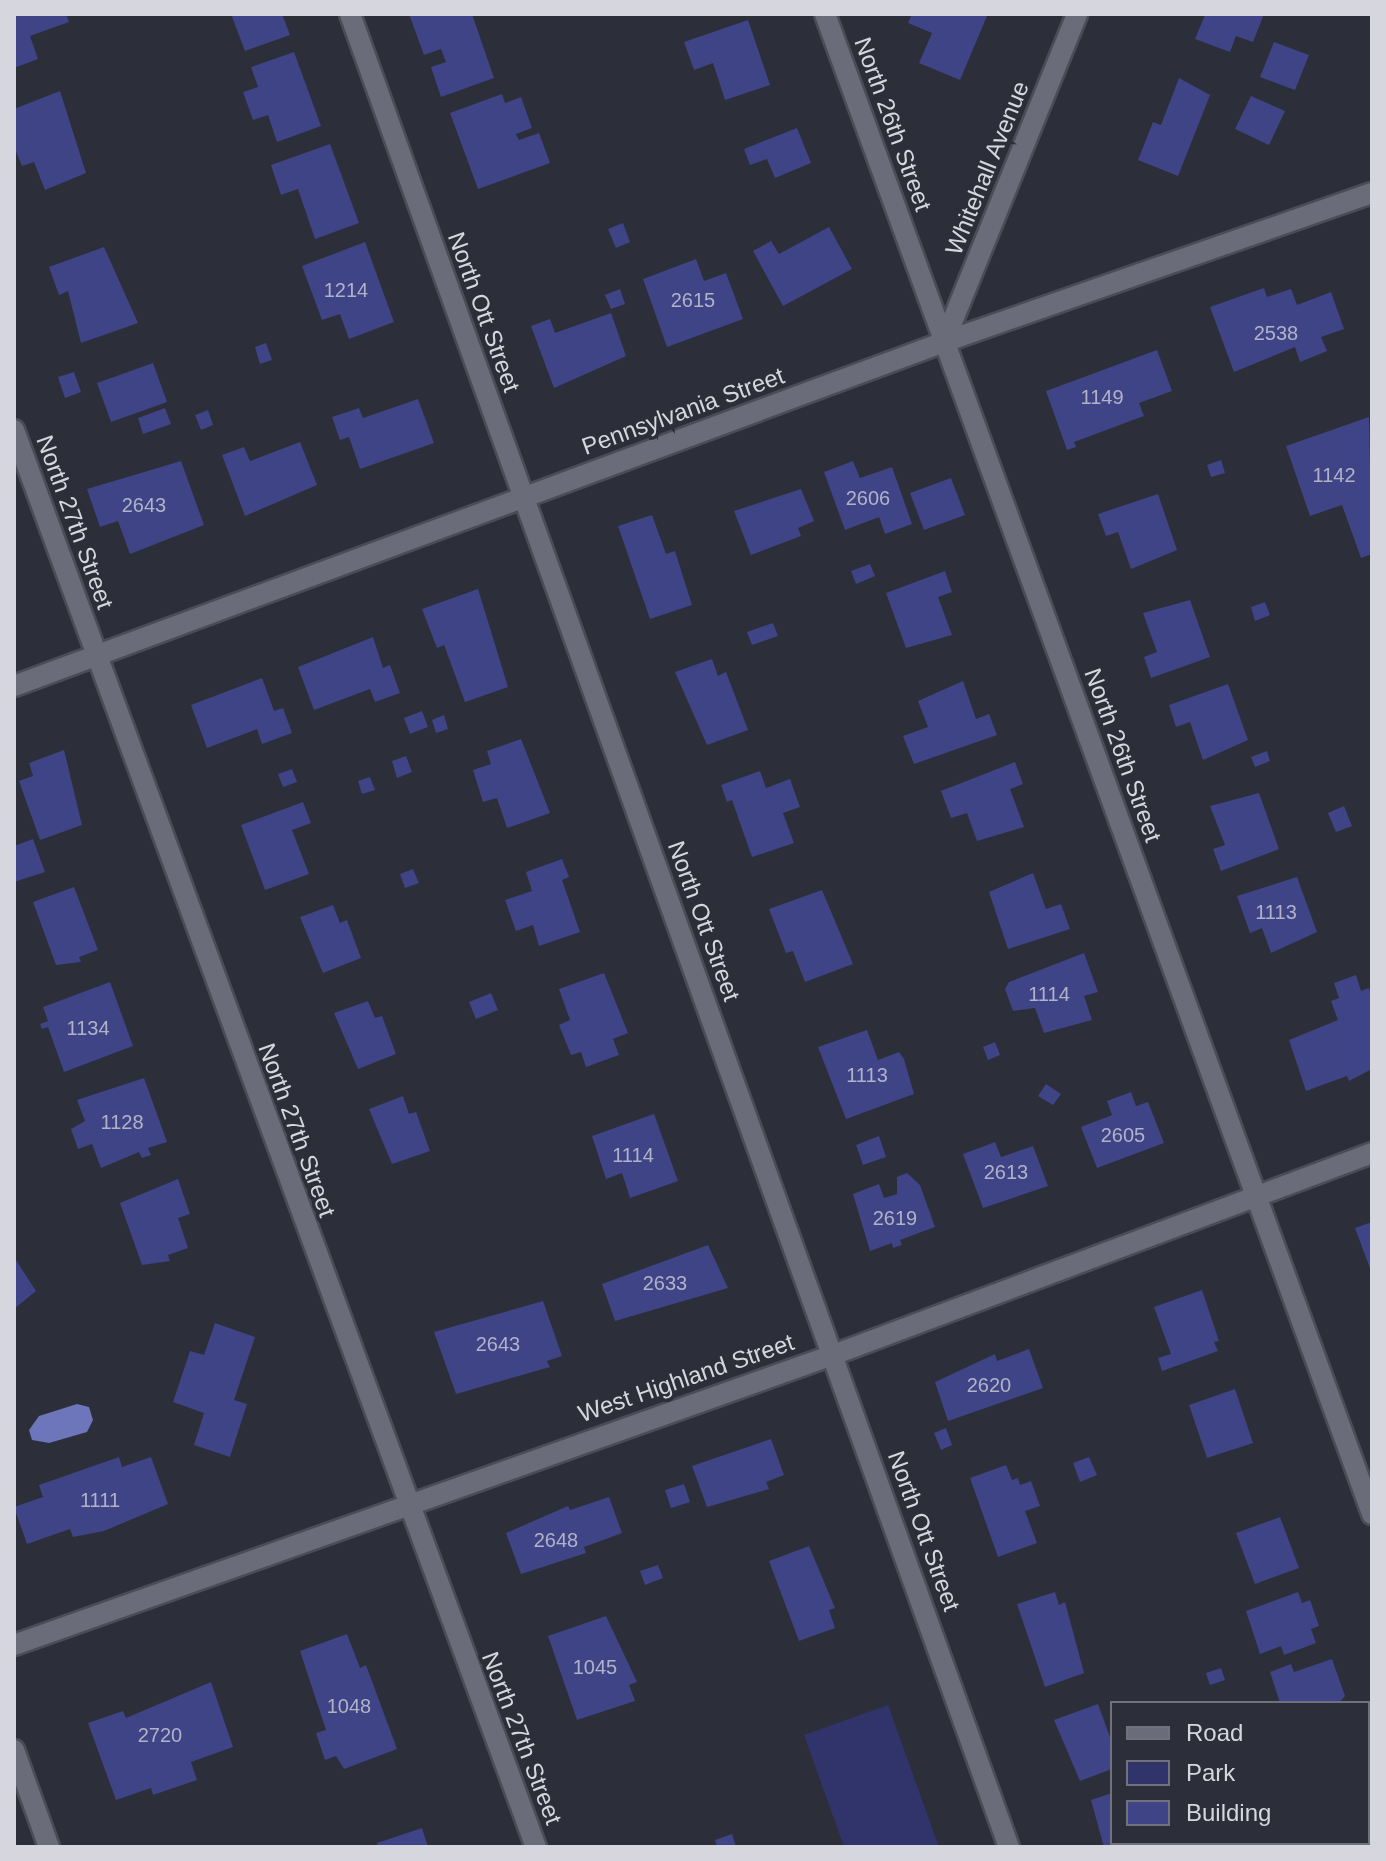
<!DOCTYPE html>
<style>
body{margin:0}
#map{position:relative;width:1386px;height:1861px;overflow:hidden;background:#2c2e39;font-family:Helvetica,sans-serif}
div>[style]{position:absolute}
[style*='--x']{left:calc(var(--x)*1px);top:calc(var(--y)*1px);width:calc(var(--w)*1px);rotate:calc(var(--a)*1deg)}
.green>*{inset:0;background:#30346a}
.water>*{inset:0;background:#6d75bb}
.building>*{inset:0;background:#3f4486}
.roads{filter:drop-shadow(2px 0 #4b4c55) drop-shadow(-2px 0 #4b4c55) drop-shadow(0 2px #4b4c55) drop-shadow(0 -2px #4b4c55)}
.minor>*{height:20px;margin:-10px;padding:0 10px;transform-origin:10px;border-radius:10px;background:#6a6c79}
span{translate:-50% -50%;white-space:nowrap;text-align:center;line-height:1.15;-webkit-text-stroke:7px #2c2e39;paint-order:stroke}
.number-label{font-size:20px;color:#b0b2c8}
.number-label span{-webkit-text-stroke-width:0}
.street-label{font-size:24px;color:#d6d7de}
.frame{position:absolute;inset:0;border:16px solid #d6d7de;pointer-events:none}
.legend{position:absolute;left:1110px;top:1701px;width:260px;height:144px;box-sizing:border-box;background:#2c2e39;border:2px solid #70727b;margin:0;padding:10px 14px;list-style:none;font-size:24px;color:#d6d7de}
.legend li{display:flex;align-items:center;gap:16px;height:40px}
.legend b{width:40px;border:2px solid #70727b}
</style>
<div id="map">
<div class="green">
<i style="clip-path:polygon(888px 1705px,939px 1847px,844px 1847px,804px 1735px)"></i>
</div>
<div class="water">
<i style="clip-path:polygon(77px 1404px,89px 1407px,93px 1420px,87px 1432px,49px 1443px,32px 1440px,29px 1430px,39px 1416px)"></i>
</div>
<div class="building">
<i style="clip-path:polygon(14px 14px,66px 14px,69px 22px,30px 36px,38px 59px,14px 68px)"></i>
<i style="clip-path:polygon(231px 14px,282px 14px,290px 35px,245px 51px)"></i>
<i style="clip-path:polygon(409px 14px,472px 14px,494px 78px,441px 97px,431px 67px,446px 62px,441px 49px,424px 55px)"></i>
<i style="clip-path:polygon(912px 14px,987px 16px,960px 80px,919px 63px,932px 33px,908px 23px)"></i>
<i style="clip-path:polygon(1213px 14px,1264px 14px,1253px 42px,1236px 36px,1230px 52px,1195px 39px,1205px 15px)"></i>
<i style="clip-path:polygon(748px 20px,770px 85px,725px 100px,713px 63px,694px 70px,684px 42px)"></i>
<i style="clip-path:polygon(1274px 42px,1309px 55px,1295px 90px,1260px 77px)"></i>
<i style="clip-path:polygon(294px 52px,321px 126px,277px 142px,268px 115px,253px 120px,243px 92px,258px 87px,251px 67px)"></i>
<i style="clip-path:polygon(1179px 78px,1210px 95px,1178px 176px,1138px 160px,1153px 122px,1161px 125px)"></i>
<i style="clip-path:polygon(60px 91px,86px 173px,45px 190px,34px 162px,22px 166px,14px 147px,14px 109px)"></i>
<i style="clip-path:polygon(502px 94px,505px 103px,521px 97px,532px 128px,516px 134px,519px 140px,539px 133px,550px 163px,478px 189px,450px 113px)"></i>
<i style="clip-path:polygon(1251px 96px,1285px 111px,1269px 145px,1235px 129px)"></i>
<i style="clip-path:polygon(797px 128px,811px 163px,775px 178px,767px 159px,750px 165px,744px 149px)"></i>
<i style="clip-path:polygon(330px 144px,359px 223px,315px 239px,298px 189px,281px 195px,271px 165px)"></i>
<i style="clip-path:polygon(623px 223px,630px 242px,616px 248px,608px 229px)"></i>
<i style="clip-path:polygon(829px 227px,852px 269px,783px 306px,753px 251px,771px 241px,779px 254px)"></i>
<i style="clip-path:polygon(365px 242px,394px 322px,349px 339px,340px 314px,322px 320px,302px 266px)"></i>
<i style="clip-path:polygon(104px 247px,138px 323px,81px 343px,68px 291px,59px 295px,49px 267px)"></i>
<i style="clip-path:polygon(696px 259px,704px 281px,726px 273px,743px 319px,667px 347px,643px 279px)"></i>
<i style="clip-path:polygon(1264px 288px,1267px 297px,1291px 289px,1297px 305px,1331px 292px,1344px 329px,1321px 337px,1327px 351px,1300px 362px,1295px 347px,1234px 372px,1210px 307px)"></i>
<i style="clip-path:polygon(620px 289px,625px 304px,611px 309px,605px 295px)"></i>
<i style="clip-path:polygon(611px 313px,626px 356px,554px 388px,531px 326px,550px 319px,555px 333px)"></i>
<i style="clip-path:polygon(266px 343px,272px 360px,260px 364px,255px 347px)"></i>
<i style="clip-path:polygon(1157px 350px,1172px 391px,1139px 403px,1144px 416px,1074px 442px,1076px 447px,1067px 450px,1046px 391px)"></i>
<i style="clip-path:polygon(153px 363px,167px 402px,111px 422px,97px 383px)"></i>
<i style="clip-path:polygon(74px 372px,81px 392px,65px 398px,58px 377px)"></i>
<i style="clip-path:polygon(418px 399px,434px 443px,360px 469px,349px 437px,340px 440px,332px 417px,359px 408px,363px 418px)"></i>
<i style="clip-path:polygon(165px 408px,171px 424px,143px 434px,138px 418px)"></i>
<i style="clip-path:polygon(208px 410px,213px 425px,201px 430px,195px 415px)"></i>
<i style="clip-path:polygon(1369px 417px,1372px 554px,1361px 558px,1342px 505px,1310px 516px,1286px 446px)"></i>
<i style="clip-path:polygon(300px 442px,317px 485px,245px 516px,222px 455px,244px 447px,250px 461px)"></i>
<i style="clip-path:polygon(1221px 460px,1225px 473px,1211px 477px,1207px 465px)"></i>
<i style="clip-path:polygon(181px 461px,204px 525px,130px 554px,118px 521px,100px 527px,87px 489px)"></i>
<i style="clip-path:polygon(853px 461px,860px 478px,892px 467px,912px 524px,885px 534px,879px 517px,845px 530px,824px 472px)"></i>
<i style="clip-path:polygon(951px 478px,965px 515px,924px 530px,910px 493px)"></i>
<i style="clip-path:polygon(801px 489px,814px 521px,798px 528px,801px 536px,751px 555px,734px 511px)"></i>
<i style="clip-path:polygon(1158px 494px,1177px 550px,1131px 569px,1118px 532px,1106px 536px,1098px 514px)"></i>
<i style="clip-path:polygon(652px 515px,666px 554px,675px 551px,692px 605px,650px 619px,618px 526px)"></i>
<i style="clip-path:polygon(870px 564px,875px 576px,856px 584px,851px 571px)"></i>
<i style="clip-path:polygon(945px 571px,952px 592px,938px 597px,952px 635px,906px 648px,886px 593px)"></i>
<i style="clip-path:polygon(478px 589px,508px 687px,465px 702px,444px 645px,437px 648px,422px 609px)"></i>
<i style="clip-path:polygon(1190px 600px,1210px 657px,1151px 678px,1144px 657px,1157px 652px,1143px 613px)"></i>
<i style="clip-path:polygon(1265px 602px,1270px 615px,1255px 621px,1251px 607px)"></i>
<i style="clip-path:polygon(773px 623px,778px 636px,752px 645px,747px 632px)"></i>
<i style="clip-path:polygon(373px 637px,383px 668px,390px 665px,400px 693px,375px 702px,370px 689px,314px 710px,298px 667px)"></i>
<i style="clip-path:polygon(712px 659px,718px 676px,726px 672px,748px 730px,707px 745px,675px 672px)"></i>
<i style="clip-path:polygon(262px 678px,274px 711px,283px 708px,292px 733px,262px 744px,257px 729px,207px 748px,191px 705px)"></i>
<i style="clip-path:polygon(963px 681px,976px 719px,989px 714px,997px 735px,914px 764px,903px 736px,928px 727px,918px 701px)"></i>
<i style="clip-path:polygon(1228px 684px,1248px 740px,1203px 760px,1190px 722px,1176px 727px,1169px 705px)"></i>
<i style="clip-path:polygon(422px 711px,428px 727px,410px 734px,404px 718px)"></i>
<i style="clip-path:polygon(444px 715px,448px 729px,436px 733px,432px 720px)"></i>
<i style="clip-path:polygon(521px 739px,550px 813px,507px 828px,497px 798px,483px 802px,473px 770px,491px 764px,487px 751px)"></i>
<i style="clip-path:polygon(64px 750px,82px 825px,40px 840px,19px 781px,33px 776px,29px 763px)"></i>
<i style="clip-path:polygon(1267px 751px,1270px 761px,1255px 767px,1251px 757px)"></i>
<i style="clip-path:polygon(406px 756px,412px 772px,397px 778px,392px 761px)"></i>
<i style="clip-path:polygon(1015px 762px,1023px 784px,1010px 789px,1024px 827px,977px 841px,967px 813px,951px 818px,941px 791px)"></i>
<i style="clip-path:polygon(292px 769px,297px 782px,283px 787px,278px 774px)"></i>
<i style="clip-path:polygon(760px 771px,766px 788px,790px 779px,800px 807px,783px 813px,794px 843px,752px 857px,732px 800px,727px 802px,721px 785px)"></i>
<i style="clip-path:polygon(370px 777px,375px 790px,362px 794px,358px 781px)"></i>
<i style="clip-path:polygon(1259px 793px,1279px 849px,1221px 871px,1213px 849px,1225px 845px,1210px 806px)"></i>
<i style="clip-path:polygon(303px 802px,311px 823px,292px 830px,309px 874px,265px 890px,241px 825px)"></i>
<i style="clip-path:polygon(1344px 806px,1352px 826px,1336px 832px,1328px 813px)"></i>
<i style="clip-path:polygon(33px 839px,45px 872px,14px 882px,14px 846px)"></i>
<i style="clip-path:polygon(562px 859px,569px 877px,562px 880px,580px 932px,539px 946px,533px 925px,516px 931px,505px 900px,532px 891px,526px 872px)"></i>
<i style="clip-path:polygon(413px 869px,419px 883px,405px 888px,400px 874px)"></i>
<i style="clip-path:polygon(1033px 873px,1046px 909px,1061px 904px,1070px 929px,1008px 949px,989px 892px)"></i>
<i style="clip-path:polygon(1297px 877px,1317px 932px,1271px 953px,1262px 928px,1250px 933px,1237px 896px)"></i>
<i style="clip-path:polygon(74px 887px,98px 950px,79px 957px,81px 962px,56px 965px,33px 902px)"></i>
<i style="clip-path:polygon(822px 890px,853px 964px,805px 982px,793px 951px,786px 953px,769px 909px)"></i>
<i style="clip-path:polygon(333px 905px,340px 923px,347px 920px,361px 958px,323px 973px,300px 917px)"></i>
<i style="clip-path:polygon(1084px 953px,1098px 992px,1084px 996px,1092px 1020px,1044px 1033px,1035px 1008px,1013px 1011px,1005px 989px,1009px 982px)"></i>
<i style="clip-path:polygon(604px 973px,628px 1033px,613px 1039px,619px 1055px,586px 1067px,581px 1052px,571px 1055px,559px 1025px,570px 1020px,559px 989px)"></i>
<i style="clip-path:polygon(1356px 975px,1361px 991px,1369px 988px,1372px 997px,1372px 1069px,1349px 1081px,1347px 1076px,1306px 1091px,1289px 1040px,1338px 1020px,1331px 1001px,1339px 998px,1334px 983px)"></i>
<i style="clip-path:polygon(110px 982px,133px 1046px,64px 1072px,48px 1027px,42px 1029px,40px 1024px,48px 1021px,43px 1007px)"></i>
<i style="clip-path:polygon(491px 993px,498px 1010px,476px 1019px,469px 1002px)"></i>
<i style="clip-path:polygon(368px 1001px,375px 1018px,382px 1016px,396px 1054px,358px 1069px,334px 1013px)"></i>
<i style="clip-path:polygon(867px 1030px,878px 1060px,899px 1052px,904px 1059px,914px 1094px,846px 1119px,818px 1047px)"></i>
<i style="clip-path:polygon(995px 1042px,1000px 1055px,988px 1060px,983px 1047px)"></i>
<i style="clip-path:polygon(144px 1078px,167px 1142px,148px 1148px,151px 1155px,142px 1158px,139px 1152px,101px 1168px,92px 1144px,78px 1149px,71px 1129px,85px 1121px,77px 1100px)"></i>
<i style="clip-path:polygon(1046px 1084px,1061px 1094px,1053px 1105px,1038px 1096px)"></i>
<i style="clip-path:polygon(1131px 1092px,1136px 1106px,1148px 1102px,1164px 1143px,1097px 1168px,1081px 1127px,1112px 1115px,1107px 1101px)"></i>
<i style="clip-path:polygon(403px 1096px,409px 1114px,416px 1112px,430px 1151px,392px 1164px,369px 1109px)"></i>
<i style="clip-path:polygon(654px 1114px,678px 1181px,630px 1198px,622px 1173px,606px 1179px,592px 1136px)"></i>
<i style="clip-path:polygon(879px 1136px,886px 1157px,863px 1165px,856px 1145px)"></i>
<i style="clip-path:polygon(995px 1142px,1001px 1157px,1033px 1146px,1048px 1186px,983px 1208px,963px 1154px)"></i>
<i style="clip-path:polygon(907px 1173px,920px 1185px,935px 1227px,900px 1240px,902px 1245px,893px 1248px,892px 1243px,870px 1251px,853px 1194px,879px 1184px,884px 1198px,897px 1194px,897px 1177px)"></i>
<i style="clip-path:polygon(178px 1179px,190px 1214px,178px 1218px,188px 1248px,168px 1255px,170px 1261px,142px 1265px,120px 1203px)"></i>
<i style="clip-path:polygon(1372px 1222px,1372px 1274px,1355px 1228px)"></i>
<i style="clip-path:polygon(708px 1245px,728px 1288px,615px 1321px,602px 1284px)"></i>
<i style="clip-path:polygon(14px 1257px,36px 1291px,14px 1309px)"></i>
<i style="clip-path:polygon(1202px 1290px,1219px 1341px,1214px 1342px,1218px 1351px,1162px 1371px,1158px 1358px,1171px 1354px,1154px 1307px)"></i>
<i style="clip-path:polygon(543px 1301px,562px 1356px,547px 1361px,550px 1367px,456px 1394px,434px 1332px)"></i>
<i style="clip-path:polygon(215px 1323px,255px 1337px,234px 1400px,247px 1404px,230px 1457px,194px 1445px,204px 1413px,173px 1402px,190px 1351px,204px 1355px)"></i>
<i style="clip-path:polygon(1029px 1349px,1043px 1388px,948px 1421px,935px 1382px,995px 1354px,997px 1361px)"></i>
<i style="clip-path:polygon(1235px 1389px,1253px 1443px,1207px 1458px,1189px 1405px)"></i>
<i style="clip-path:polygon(946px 1428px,952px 1445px,941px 1450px,934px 1433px)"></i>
<i style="clip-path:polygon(771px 1439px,784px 1475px,766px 1482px,769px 1489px,707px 1507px,692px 1466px)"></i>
<i style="clip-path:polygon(119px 1457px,122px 1467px,151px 1457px,168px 1504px,104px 1531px,73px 1537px,70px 1529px,27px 1544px,14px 1507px,43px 1497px,39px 1485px)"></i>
<i style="clip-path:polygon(1089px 1457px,1097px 1475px,1080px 1482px,1073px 1463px)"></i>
<i style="clip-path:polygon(1006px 1465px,1012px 1480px,1018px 1478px,1020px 1485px,1031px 1481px,1040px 1506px,1025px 1511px,1037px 1543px,998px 1557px,970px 1478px)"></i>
<i style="clip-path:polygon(684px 1484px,690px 1502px,671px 1508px,665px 1490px)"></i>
<i style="clip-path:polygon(609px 1497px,622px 1533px,584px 1547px,586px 1553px,521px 1574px,506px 1533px,568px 1506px,570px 1510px)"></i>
<i style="clip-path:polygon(1280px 1517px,1299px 1568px,1255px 1584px,1236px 1533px)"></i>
<i style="clip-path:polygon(809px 1546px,835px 1608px,829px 1610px,835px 1628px,799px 1641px,769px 1561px)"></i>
<i style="clip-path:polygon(658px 1565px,663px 1578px,645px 1585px,640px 1571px)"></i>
<i style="clip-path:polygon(1055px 1592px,1059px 1605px,1065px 1602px,1084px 1673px,1045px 1687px,1017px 1604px)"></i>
<i style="clip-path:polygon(1298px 1592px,1302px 1603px,1310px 1600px,1319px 1626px,1311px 1629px,1316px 1643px,1284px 1655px,1281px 1646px,1260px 1654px,1246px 1611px)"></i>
<i style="clip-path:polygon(606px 1616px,637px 1682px,629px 1685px,635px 1701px,577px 1720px,548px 1636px)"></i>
<i style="clip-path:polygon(347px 1634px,360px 1668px,366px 1665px,397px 1749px,344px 1769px,336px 1756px,325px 1760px,316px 1733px,326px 1730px,300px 1651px)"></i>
<i style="clip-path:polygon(1332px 1659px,1345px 1696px,1339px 1703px,1280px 1703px,1270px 1672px,1291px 1664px,1294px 1672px)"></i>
<i style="clip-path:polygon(1221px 1668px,1225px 1680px,1210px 1685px,1206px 1673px)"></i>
<i style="clip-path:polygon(211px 1682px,233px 1747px,191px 1762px,197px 1780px,153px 1795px,151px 1788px,116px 1800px,88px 1723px,123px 1711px,126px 1718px)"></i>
<i style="clip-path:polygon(1098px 1704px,1110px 1737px,1112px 1769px,1080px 1781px,1054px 1720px)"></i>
<i style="clip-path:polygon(1112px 1793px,1112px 1843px,1165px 1847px,1104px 1847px,1091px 1800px)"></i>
<i style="clip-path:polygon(422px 1828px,428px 1847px,378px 1847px,377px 1843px)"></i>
<i style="clip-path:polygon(732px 1834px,736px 1847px,717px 1847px,715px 1840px)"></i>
</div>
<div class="roads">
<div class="minor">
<i style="--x:350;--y:14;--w:1948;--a:70.23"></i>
<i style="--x:825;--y:14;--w:1597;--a:69.96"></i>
<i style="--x:944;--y:342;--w:354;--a:-67.9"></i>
<i style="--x:14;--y:430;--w:1510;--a:69.78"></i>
<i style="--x:14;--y:686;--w:992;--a:-20.3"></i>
<i style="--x:944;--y:342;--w:453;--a:-19.2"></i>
<i style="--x:14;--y:1645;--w:869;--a:-19.5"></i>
<i style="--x:833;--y:1355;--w:576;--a:-20.54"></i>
<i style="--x:14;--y:1750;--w:103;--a:70.2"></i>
</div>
</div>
<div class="number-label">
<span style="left:346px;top:290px">1214</span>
<span style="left:693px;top:300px">2615</span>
<span style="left:1276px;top:333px">2538</span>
<span style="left:1102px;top:397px">1149</span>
<span style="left:1334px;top:475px">1142</span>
<span style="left:868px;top:498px">2606</span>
<span style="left:144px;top:505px">2643</span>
<span style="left:1276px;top:912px">1113</span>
<span style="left:1049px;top:994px">1114</span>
<span style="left:88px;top:1028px">1134</span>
<span style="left:867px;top:1075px">1113</span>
<span style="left:122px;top:1122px">1128</span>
<span style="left:1123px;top:1135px">2605</span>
<span style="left:633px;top:1155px">1114</span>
<span style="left:1006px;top:1172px">2613</span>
<span style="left:895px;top:1218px">2619</span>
<span style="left:665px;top:1283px">2633</span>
<span style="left:498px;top:1344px">2643</span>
<span style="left:989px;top:1385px">2620</span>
<span style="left:100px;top:1500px">1111</span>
<span style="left:556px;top:1540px">2648</span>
<span style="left:595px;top:1667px">1045</span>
<span style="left:349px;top:1706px">1048</span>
<span style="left:160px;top:1735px">2720</span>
</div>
<div class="street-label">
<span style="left:893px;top:124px;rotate:70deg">North 26th Street</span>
<span style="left:987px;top:168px;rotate:-68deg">Whitehall Avenue</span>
<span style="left:484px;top:312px;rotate:70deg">North Ott Street</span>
<span style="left:683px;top:411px;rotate:-20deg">Pennsylvania Street</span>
<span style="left:75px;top:522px;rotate:70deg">North 27th Street</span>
<span style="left:1123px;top:755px;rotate:70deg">North 26th Street</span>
<span style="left:704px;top:921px;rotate:70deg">North Ott Street</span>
<span style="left:297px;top:1130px;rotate:70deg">North 27th Street</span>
<span style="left:686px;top:1378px;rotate:-19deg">West Highland Street</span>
<span style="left:924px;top:1531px;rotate:70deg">North Ott Street</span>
<span style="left:522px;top:1738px;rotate:69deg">North 27th Street</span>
</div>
<div class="frame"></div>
<ul class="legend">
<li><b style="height:10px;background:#6a6c79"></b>Road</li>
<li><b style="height:22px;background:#30346a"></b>Park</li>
<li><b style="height:22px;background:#3f4486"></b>Building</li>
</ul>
</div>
